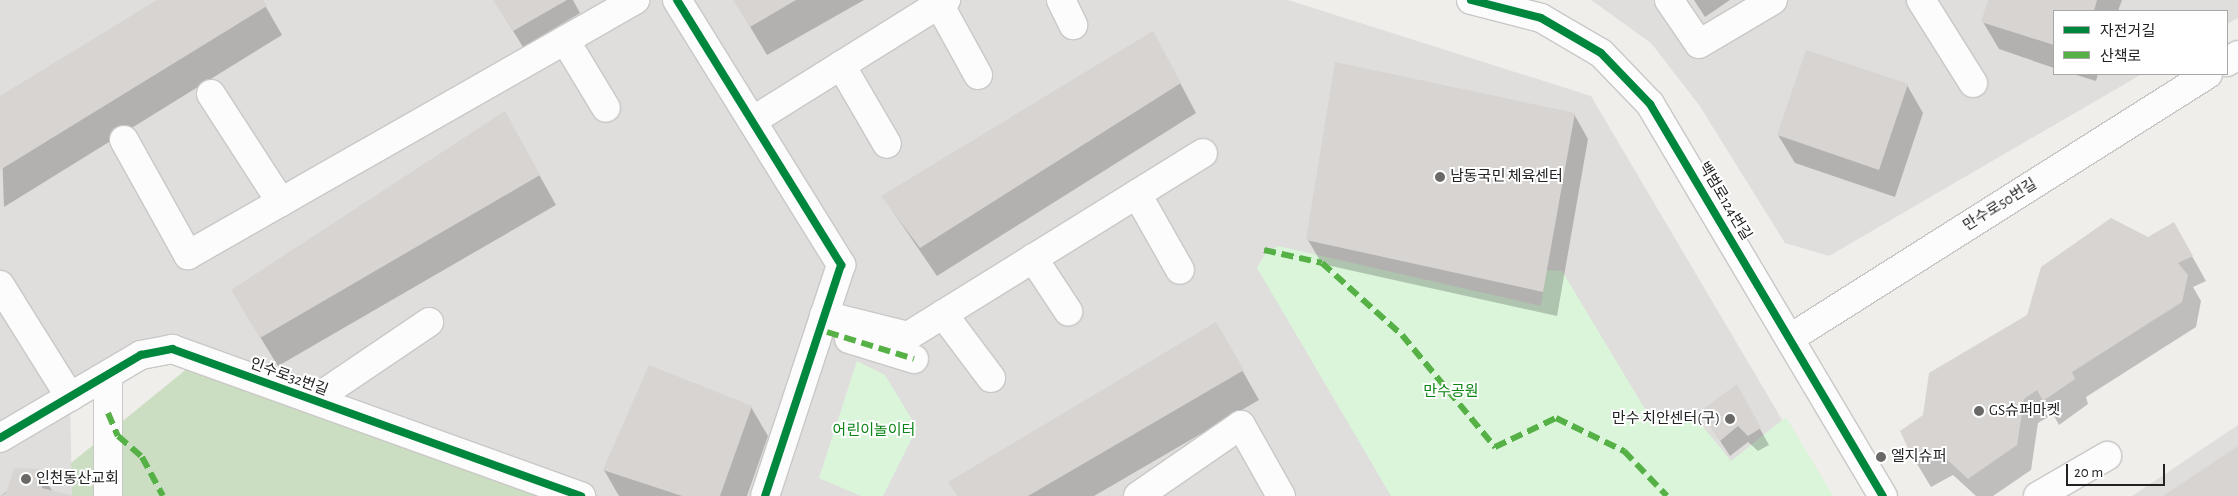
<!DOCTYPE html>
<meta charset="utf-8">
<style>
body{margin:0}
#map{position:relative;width:2238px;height:496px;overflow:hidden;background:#f0eeeb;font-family:"Alegreya Sans","Noto Sans KR",sans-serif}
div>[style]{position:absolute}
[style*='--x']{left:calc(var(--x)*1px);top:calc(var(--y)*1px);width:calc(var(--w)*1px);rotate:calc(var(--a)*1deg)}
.residential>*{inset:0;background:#dfdedc}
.forest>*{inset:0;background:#cbdec1}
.park>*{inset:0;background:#daf5da}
.shadow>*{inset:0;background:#0003}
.building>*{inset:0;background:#d7d4d2}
.roads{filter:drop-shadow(1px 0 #c9c8c7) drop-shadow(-1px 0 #c9c8c7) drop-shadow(0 1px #c9c8c7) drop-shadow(0 -1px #c9c8c7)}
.minor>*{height:28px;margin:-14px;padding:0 14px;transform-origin:14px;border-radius:14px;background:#fdfcfc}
.quiet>*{height:6px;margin-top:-3px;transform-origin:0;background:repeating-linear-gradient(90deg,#55b145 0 12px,transparent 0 18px)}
.cycleway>*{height:8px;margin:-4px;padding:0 4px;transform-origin:4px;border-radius:4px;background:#00873e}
.dots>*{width:14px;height:14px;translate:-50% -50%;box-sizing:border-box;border:2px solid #fff;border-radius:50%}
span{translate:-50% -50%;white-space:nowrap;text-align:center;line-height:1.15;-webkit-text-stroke:4px #fff;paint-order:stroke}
.poi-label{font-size:15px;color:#222}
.left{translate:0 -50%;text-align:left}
.right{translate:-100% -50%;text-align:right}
.street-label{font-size:15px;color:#222}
.park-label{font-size:15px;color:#0c8416}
.legend{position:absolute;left:2053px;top:10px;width:175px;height:65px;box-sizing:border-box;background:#fff;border:1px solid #a7a7a7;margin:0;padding:6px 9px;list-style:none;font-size:15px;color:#222}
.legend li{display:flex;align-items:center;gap:10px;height:25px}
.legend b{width:25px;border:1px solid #a7a7a7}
.scale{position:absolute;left:2066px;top:464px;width:99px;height:22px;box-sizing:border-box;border:2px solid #222;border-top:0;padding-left:6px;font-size:15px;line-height:18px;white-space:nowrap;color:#222;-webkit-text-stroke:4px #fff;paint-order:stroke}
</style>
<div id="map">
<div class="residential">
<i style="clip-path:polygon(0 0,1288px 0,1591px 96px,1827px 496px,581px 496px,172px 349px,70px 397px,72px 496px,0 496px)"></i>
<i style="clip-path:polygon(1591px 0,2238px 0,2238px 18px,2227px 24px,2227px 11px,2054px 11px,2054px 74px,2142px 74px,1829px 256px,1785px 243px,1699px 105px,1651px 43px)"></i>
<i style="clip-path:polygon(2238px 425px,2238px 496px,2132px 496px,2177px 466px)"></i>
</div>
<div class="forest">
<i style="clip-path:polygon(199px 359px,581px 496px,72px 496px,71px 463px)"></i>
</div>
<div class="park">
<i style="clip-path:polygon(1278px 246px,1541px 306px,1546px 270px,1562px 271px,1651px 419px,1666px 414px,1675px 419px,1691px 412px,1731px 461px,1786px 417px,1833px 496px,1391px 496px,1257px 268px,1265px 254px)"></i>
<i style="clip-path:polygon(857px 361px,885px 375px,917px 428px,883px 496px,861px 496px,819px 478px)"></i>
</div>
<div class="shadow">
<i style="clip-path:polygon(159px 0,262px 0,282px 35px,4px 207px,0 97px)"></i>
<i style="clip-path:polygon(494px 0,573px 0,580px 13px,523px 47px)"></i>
<i style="clip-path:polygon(734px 0,864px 0,767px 55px)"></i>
<i style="clip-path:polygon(1694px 0,1730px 0,1705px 17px)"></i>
<i style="clip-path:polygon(1990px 0,2122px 0,2118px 11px,2054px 11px,2054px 68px,1999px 49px,1983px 22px)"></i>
<i style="clip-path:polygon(1169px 62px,1196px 113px,937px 276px,883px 197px)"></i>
<i style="clip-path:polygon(2073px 74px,2098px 74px,2096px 81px)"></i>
<i style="clip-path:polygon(1907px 85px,1923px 113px,1895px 197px,1795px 163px,1778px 135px)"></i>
<i style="clip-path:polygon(1574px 114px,1588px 139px,1557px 316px,1322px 264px,1308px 240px)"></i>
<i style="clip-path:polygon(521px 142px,556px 205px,278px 366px,249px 319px)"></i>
<i style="clip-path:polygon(2174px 224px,2206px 281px,2193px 287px,2201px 301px,2196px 327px,2086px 397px,2088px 404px,2059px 425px,2053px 414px,2038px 423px,2031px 470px,1993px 496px,1976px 496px,1953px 475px,1931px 487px,1916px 462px,1924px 416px,2028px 316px)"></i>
<i style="clip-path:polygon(1216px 324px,1259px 400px,1094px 496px,958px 496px)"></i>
<i style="clip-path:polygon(1736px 386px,1769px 445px,1758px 451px,1748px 442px,1730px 456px,1701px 412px)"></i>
<i style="clip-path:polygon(751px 407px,768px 436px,747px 496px,619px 496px,604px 470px)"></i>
<i style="clip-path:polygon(40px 470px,53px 492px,72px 496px,0 496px)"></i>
</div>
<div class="building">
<i style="clip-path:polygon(157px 0,263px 0,267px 6px,0 170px,0 96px)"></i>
<i style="clip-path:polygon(493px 0,567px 0,513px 31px)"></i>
<i style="clip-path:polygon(733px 0,796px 0,750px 27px)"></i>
<i style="clip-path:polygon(1988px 0,2097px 0,2094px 11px,2054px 11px,2054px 45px,1981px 22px)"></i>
<i style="clip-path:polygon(1153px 31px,1181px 83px,920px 248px,881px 196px)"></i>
<i style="clip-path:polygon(1806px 50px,1908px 84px,1879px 170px,1777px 135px)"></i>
<i style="clip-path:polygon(1335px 62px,1575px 113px,1543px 292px,1306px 240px)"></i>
<i style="clip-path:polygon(505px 111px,540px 175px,260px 338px,231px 290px)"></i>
<i style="clip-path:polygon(2111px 218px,2148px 237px,2174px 222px,2193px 256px,2178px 263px,2188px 275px,2182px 302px,2072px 372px,2075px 379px,2043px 401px,2037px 390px,2024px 399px,2017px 445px,1968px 479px,1938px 451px,1915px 463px,1900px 431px,1923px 415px,1929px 373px,2027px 315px,2041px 267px)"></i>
<i style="clip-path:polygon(1216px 322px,1244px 370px,1028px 496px,957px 496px,948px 482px)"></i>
<i style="clip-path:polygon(649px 365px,752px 406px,720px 496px,682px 496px,603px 470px)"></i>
<i style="clip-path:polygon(1737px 384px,1761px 428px,1748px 436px,1738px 426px,1720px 441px,1699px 412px)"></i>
<i style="clip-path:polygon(2238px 446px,2238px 496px,2163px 496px)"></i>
<i style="clip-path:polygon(14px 468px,41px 469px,42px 488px,74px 496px,0 496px,6px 493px)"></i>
</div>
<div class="roads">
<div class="minor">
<i style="--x:677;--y:0;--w:312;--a:58.2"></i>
<i style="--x:841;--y:265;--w:243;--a:108.2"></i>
<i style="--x:1061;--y:0;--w:28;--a:64"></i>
<i style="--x:1471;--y:0;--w:72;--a:14.4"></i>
<i style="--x:1541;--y:18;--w:69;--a:30.3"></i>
<i style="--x:1601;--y:53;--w:71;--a:46.1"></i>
<i style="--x:1650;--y:104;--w:456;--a:59.3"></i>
<i style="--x:1669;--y:0;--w:53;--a:55.7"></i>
<i style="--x:1699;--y:44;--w:86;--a:-30.7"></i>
<i style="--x:1921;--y:0;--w:98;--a:57.9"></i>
<i style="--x:939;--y:4;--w:81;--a:61.2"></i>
<i style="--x:565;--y:40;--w:79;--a:58.9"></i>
<i style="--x:2227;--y:62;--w:13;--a:-32"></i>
<i style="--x:841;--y:65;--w:91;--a:59.8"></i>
<i style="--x:211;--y:94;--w:129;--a:57.1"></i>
<i style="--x:752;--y:121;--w:229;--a:-32"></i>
<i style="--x:124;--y:140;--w:132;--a:60.9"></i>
<i style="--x:188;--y:255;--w:515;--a:-29.7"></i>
<i style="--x:1137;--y:194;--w:87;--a:60.5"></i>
<i style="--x:1033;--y:258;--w:64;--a:56.6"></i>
<i style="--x:0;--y:285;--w:132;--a:58"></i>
<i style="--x:943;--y:314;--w:80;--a:53.1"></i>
<i style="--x:824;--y:315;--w:87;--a:14"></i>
<i style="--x:908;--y:336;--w:347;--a:-31.8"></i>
<i style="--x:1792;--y:337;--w:492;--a:-32.3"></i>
<i style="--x:849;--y:339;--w:68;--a:17.1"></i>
<i style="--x:108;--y:375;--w:121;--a:90"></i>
<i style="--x:314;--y:400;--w:139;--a:-34.1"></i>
<i style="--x:0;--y:438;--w:164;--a:-30.5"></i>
<i style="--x:141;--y:355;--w:32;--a:-11"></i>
<i style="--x:172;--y:349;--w:435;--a:19.8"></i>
<i style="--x:1138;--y:496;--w:125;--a:-34.6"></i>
<i style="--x:1241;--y:425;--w:81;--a:60.6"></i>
<i style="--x:2038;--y:496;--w:80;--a:-30.1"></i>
</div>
</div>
<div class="quiet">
<i style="--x:1264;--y:250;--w:59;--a:12.6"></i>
<i style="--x:1322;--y:263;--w:108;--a:42"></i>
<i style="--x:1402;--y:335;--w:146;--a:50.3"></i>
<i style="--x:1495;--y:447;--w:68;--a:-25.4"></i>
<i style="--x:1556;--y:418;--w:76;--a:25.9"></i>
<i style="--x:1624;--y:451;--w:62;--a:46.3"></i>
<i style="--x:827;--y:332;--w:91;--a:17.2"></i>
<i style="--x:108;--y:413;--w:25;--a:67"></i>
<i style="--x:118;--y:436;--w:32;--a:41"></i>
<i style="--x:142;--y:457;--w:44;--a:61.7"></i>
</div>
<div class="cycleway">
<i style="--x:677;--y:0;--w:312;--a:58.2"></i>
<i style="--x:841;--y:265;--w:243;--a:108.2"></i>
<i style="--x:1471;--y:0;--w:72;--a:14.4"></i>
<i style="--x:1541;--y:18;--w:69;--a:30.3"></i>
<i style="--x:1601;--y:53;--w:71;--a:46.1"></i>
<i style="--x:1650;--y:104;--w:456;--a:59.3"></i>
<i style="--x:0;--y:438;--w:164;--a:-30.5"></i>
<i style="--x:141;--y:355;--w:32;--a:-11"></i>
<i style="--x:172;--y:349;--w:435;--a:19.8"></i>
</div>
<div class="dots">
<i style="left:1440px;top:177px;background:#6a6968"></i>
<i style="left:1979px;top:411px;background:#6a6968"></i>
<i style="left:1730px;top:419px;background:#6a6968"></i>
<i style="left:1881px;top:457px;background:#6a6968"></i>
<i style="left:26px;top:479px;background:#6a6968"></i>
</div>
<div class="poi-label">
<span class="left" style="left:1450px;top:177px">남동국민 체육센터</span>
<span class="left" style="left:1989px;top:411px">GS슈퍼마켓</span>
<span class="right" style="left:1720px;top:419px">만수 치안센터(구)</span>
<span class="left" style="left:1891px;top:457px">엘지슈퍼</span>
<span class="left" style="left:36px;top:479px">인천동산교회</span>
</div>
<div class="street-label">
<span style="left:1725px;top:201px;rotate:59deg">백범로124번길</span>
<span style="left:2000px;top:205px;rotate:-32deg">만수로50번길</span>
<span style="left:289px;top:377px;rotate:20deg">인수로32번길</span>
</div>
<div class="park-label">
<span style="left:1451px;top:392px">만수공원</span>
<span style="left:874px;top:431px">어린이놀이터</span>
</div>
<ul class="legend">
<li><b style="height:6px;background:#00873e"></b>자전거길</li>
<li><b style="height:6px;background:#55b145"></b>산책로</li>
</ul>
<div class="scale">20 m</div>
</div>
